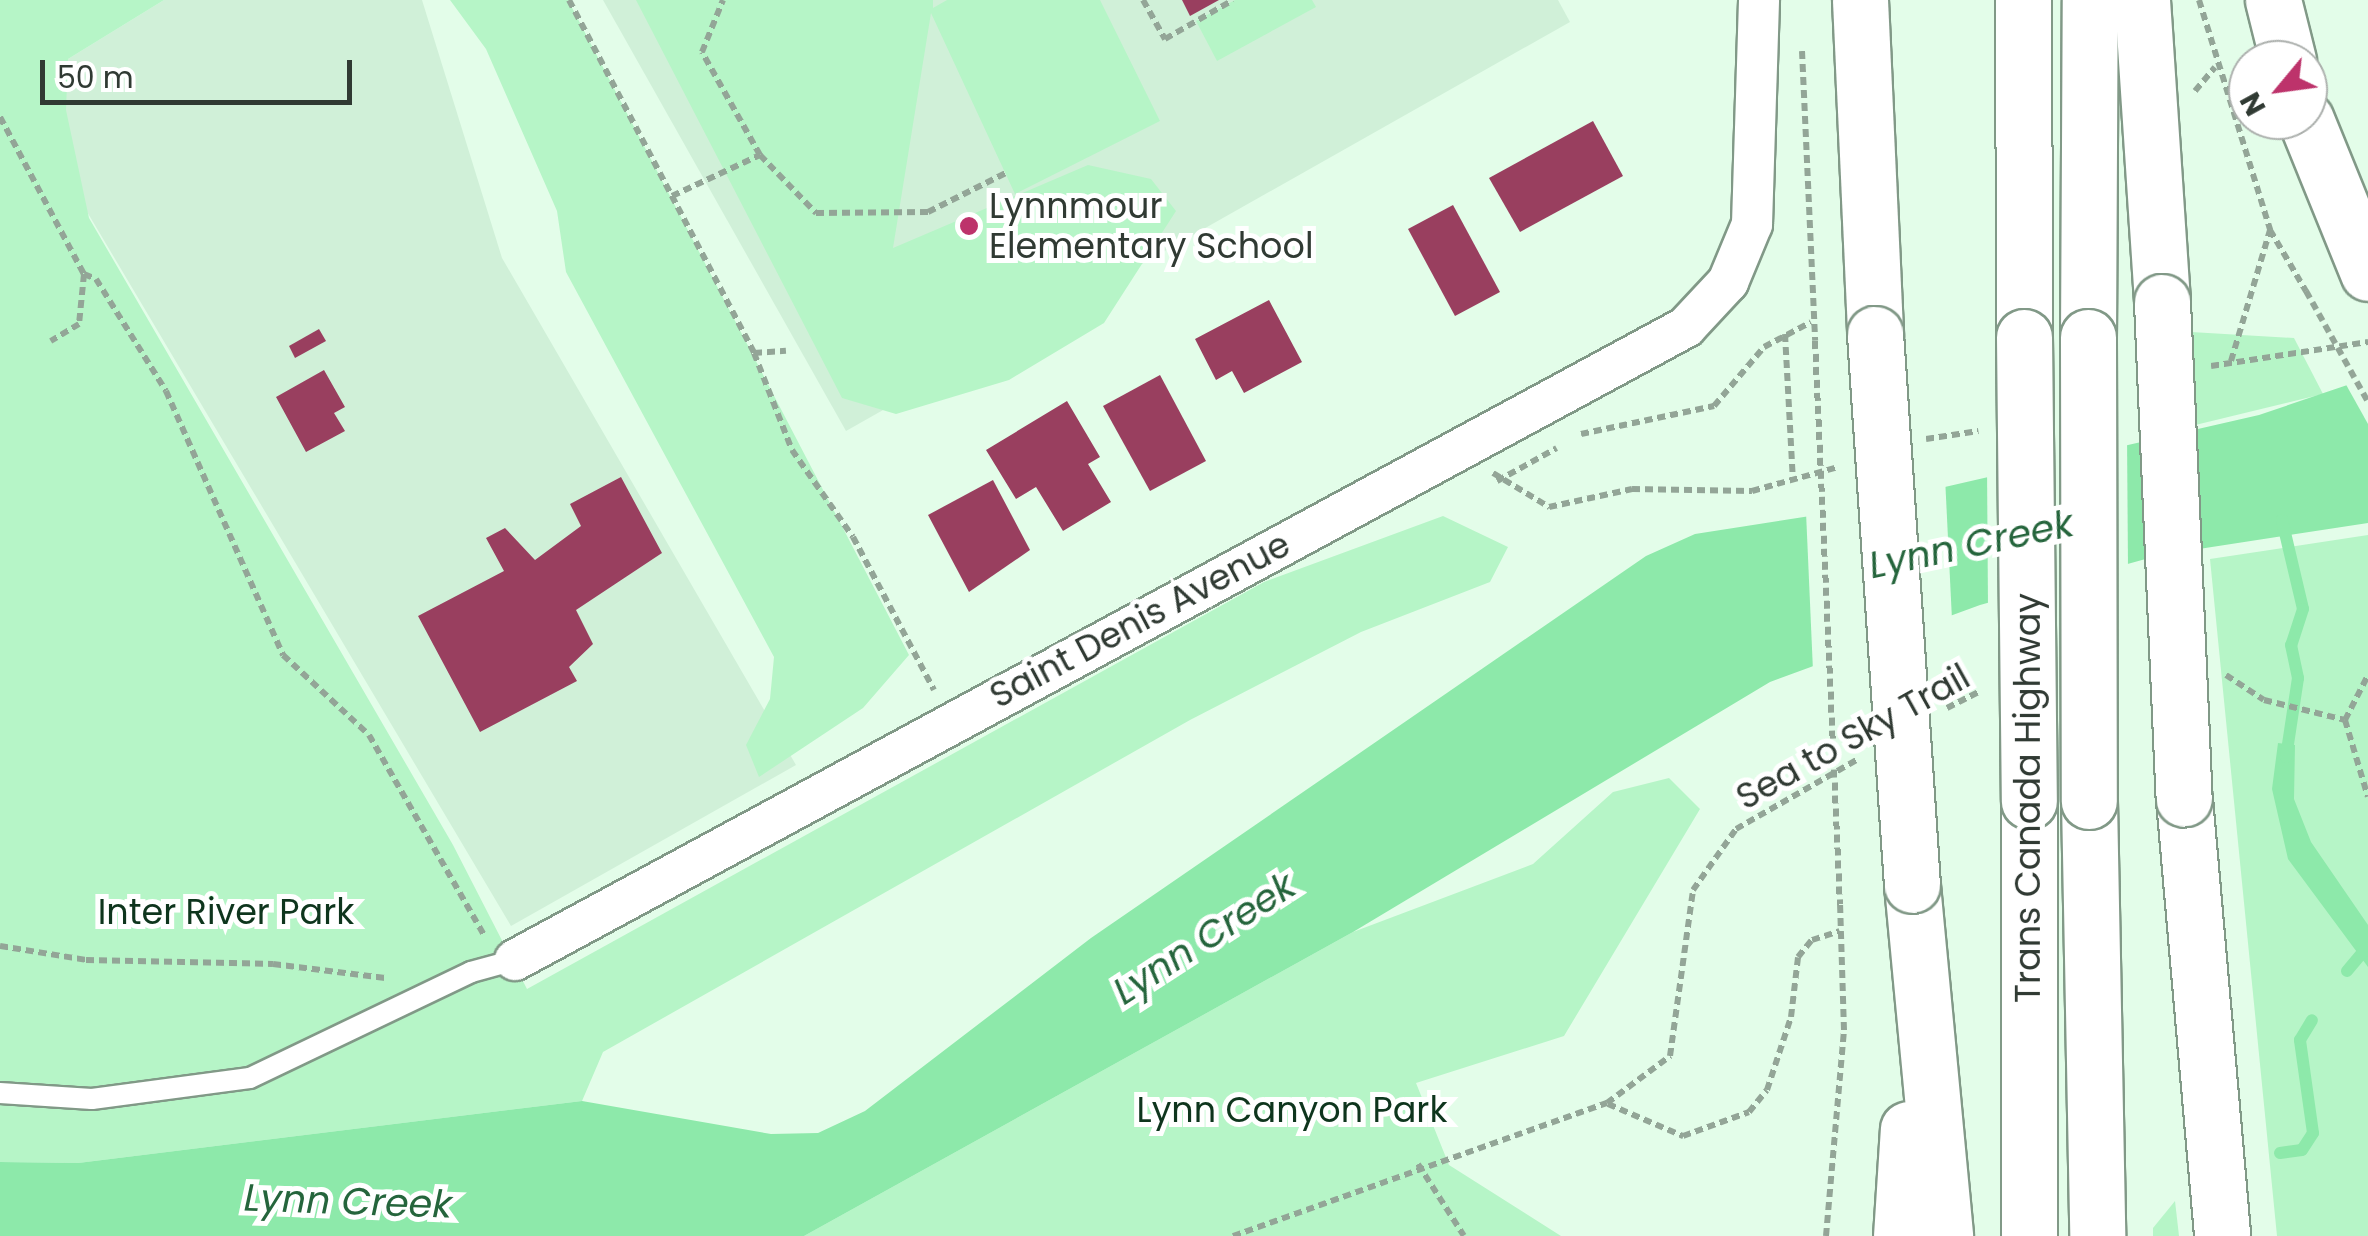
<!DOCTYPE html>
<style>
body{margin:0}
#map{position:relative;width:2368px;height:1236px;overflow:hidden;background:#e3fde9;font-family:Poppins,sans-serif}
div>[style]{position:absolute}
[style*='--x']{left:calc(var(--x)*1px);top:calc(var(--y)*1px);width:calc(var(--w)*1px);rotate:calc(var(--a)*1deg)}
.built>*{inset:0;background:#d0f0d8}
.green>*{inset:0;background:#b6f5c7}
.water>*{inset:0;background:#8de9aa}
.pier>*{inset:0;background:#e3fde9}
.stream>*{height:12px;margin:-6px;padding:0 6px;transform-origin:6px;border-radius:6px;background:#8de9aa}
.building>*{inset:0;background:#993f5f}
.path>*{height:6px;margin-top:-3px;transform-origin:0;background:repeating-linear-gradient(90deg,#93a597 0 8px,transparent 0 13px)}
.roads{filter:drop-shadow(2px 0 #819987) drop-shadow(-2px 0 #819987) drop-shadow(0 2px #819987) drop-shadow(0 -2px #819987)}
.lane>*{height:20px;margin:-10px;padding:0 10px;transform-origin:10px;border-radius:10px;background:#fff}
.street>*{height:40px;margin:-20px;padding:0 20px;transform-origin:20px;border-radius:20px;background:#fff}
.secondary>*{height:55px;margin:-27.5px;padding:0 27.5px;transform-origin:27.5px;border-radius:27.5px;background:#fff}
.highway>*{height:55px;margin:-27.5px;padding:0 27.5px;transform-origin:27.5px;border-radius:27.5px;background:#fff}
.path-bridge>*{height:6px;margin-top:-3px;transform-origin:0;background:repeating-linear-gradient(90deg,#93a597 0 8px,transparent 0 13px)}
.bridges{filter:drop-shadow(2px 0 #819987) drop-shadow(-2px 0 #819987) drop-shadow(0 2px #819987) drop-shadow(0 -2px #819987)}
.highway-bridge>*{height:55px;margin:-27.5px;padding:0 27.5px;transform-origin:27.5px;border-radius:27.5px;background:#fff}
.dots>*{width:28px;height:28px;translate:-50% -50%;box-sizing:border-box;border:5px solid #fff;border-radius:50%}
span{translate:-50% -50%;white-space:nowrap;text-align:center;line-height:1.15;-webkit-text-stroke:10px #fff;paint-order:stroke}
.poi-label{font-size:35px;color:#303a33}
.left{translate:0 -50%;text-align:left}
.street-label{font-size:35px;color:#303a33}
.park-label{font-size:35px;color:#0e351d}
.water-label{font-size:38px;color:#25653c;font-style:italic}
.north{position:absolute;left:2228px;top:40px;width:100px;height:100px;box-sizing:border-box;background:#fff;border:2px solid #acb0ad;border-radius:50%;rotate:241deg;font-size:28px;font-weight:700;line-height:40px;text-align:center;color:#303a33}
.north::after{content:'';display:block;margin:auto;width:35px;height:45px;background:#bd336b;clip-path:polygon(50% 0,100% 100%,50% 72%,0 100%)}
.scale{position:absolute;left:40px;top:60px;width:312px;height:45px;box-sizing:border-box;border:5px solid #303a33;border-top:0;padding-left:12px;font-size:30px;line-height:35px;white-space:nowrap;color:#303a33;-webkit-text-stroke:8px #fff;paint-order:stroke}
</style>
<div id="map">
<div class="built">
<i style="clip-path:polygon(164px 0,422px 0,502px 258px,796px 765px,511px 926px,45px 141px,68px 59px)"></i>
<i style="clip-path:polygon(603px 0,1558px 0,1570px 22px,846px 431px)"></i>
</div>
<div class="green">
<i style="clip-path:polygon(0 0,164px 0,68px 59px,66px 110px,89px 218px,453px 845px,527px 989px,1264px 582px,1443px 516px,1508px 547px,1490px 582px,1361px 632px,1190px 720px,603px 1052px,582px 1101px,78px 1163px,0 1162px)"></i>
<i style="clip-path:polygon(450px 0,568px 0,909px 655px,863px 708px,759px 777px,746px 745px,770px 699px,774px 657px,566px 272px,557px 211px,486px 49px)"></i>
<i style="clip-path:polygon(636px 0,933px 0,933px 8px,947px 0,1100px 0,1160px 121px,1015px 194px,931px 13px,893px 248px,1088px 165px,1151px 179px,1176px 211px,1104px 323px,1009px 380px,896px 414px,842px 398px)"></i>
<i style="clip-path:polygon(1235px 0,1312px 0,1316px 7px,1217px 61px,1196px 21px)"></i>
<i style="clip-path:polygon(2191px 332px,2294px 338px,2323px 394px,2154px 435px)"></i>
<i style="clip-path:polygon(2368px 535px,2368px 1236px,2277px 1236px,2210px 559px)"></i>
<i style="clip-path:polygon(1669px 778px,1700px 809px,1564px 1036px,1416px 1083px,1449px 1165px,1561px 1236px,804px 1236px,1353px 932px,1533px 864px,1613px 792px)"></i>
<i style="clip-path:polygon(2175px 1201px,2179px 1236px,2153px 1236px,2153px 1228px)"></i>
</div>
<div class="water">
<i style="clip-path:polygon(2368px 378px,2368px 523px,2160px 555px,1980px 605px,1770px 682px,1353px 932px,804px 1236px,0 1236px,0 1162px,78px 1163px,582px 1101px,771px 1134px,818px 1133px,865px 1111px,1091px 938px,1646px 556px,1695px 534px,1836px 512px,2259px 415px)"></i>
<i style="clip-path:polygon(2278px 743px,2295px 745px,2294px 799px,2311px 842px,2368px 925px,2368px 967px,2288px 859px,2272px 789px)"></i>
</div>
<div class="pier">
<i style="clip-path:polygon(2368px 373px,2368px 424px,2344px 381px)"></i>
<i style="clip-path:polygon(2127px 435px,2128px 569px,1988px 608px,1987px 465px)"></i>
<i style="clip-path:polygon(1945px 477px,1952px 620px,1813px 671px,1806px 512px)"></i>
</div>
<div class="stream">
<i style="--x:2282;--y:520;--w:91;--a:76.7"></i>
<i style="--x:2303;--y:609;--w:38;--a:108"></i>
<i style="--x:2291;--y:645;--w:34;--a:78"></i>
<i style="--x:2298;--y:678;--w:80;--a:98.6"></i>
<i style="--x:2347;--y:971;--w:30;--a:-50"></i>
<i style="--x:2280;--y:1153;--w:22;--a:-8"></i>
<i style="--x:2302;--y:1150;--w:20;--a:-57"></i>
<i style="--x:2313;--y:1133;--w:94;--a:-98"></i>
<i style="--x:2300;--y:1040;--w:23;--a:-59"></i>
</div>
<div class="building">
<i style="clip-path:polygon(1182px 0,1219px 0,1190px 16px)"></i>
<i style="clip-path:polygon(1593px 121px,1623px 176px,1520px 232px,1489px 178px)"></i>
<i style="clip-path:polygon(1453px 205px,1500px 292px,1455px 316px,1408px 229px)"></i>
<i style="clip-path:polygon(1269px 300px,1302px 362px,1244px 393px,1232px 371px,1216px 380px,1195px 339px)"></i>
<i style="clip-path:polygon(319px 329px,326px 341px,295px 358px,289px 346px)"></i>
<i style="clip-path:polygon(324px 370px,345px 407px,334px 413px,345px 431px,306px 452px,276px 397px)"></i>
<i style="clip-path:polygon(1160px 375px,1206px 461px,1150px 491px,1103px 406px)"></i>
<i style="clip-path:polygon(1067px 401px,1100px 457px,1088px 464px,1111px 502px,1063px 531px,1036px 487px,1016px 499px,986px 450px)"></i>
<i style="clip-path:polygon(621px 477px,662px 553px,576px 610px,593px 644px,569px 667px,577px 681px,480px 732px,418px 616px,504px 571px,486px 538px,505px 528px,535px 560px,581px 526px,570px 504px)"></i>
<i style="clip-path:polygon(993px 480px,1030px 550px,969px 592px,928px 515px)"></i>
</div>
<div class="path">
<i style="--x:569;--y:0;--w:399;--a:62.3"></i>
<i style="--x:754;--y:353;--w:104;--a:68.6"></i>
<i style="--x:792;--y:450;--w:106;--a:55"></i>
<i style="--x:853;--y:537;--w:173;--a:62.1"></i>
<i style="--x:1143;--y:0;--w:45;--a:60.6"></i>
<i style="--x:1165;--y:39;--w:78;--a:-29.8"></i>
<i style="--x:2199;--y:0;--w:241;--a:72.8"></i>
<i style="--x:2270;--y:230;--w:71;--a:59.5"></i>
<i style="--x:1802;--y:51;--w:290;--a:87.4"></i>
<i style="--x:2195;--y:91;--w:31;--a:-50"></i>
<i style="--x:0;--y:117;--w:178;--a:61.9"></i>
<i style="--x:84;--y:274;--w:50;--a:95.7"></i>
<i style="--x:79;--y:324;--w:33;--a:149"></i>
<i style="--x:760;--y:155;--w:81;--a:46"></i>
<i style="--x:816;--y:213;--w:112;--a:-0.5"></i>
<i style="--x:928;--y:212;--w:87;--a:-26.6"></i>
<i style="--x:672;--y:196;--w:97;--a:-25"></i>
<i style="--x:760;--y:155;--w:118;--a:-119.4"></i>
<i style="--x:702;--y:52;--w:56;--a:-68"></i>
<i style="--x:84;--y:274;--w:13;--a:23"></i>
<i style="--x:96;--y:279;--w:132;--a:58"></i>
<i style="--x:166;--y:391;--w:289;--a:66.1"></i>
<i style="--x:283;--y:655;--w:117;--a:42.9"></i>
<i style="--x:369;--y:735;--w:233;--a:60.1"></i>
<i style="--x:1785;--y:334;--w:147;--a:86.9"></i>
<i style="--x:754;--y:353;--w:32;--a:-4"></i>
<i style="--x:2231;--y:361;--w:137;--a:-73.4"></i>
<i style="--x:2211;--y:366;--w:159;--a:-8.7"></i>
<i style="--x:1581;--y:434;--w:136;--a:-11.9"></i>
<i style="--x:1714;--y:406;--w:77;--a:-49.7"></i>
<i style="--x:1764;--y:347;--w:53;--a:-28"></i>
<i style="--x:1926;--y:439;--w:53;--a:-8.7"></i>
<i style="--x:1493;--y:473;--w:66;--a:31.3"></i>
<i style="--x:1549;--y:507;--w:85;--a:-12.2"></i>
<i style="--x:1632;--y:489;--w:120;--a:1"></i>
<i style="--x:1752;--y:491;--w:89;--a:-15.6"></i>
<i style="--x:1497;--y:481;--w:68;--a:-28.8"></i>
<i style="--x:2226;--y:675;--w:45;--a:33.3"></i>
<i style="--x:2264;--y:700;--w:83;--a:13.9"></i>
<i style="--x:2345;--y:720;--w:51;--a:-62.9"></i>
<i style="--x:1947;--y:708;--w:37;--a:-27"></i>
<i style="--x:2345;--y:720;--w:80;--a:73.4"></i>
<i style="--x:0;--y:946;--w:87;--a:9.2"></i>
<i style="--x:86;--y:960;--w:187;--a:1.2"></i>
<i style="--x:273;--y:964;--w:113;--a:7.1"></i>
<i style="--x:1608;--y:1104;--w:82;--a:23.1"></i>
<i style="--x:1683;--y:1136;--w:70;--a:-20"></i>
<i style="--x:1749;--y:1112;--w:28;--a:-51"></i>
<i style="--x:1767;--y:1090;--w:77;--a:-71.8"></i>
<i style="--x:1791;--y:1017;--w:60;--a:-83.3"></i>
<i style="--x:1798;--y:957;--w:22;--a:-51"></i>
<i style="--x:1812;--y:940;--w:29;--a:-18"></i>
<i style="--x:1418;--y:1164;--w:85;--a:57.4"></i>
<i style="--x:1233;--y:1236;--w:397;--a:-19.6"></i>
<i style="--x:1607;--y:1103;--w:79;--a:-36.7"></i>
<i style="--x:1670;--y:1056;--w:168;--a:-82.1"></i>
<i style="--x:1693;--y:890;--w:75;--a:-54.8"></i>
<i style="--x:1736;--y:829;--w:141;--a:-29.8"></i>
<i style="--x:1826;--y:1236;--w:207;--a:-85"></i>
<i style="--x:1844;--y:1030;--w:126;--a:-91.8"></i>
</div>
<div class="roads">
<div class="lane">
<i style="--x:0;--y:1093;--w:92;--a:3.7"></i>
<i style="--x:92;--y:1099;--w:159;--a:-7.6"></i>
<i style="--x:250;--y:1078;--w:245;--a:-25.6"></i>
<i style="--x:471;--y:972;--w:46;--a:-15.3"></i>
</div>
<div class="street">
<i style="--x:515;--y:960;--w:1331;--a:-28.39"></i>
<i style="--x:1686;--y:327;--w:62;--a:-47"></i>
<i style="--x:1728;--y:282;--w:63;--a:-67.5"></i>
<i style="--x:1752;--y:224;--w:224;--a:-88.2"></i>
</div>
<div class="secondary">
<i style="--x:2273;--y:0;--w:62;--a:76"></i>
<i style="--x:2306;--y:120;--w:165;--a:67.9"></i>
</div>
<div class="highway">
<i style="--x:1860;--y:0;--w:334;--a:87.4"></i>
<i style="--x:2023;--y:0;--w:337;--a:89.8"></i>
<i style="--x:2142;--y:0;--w:303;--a:86.2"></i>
<i style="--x:2088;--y:337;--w:337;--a:-89.7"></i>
<i style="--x:2184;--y:799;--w:439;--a:85"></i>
<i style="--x:2029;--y:801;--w:435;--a:90"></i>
<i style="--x:2089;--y:801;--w:435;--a:88.9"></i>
<i style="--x:1912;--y:885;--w:353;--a:84.6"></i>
<i style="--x:1901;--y:1236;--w:107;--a:-86.3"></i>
</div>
</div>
<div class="path-bridge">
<i style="--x:2306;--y:291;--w:127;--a:60.8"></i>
<i style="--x:1815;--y:341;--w:564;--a:87.46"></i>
</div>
<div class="bridges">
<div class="highway-bridge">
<i style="--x:2162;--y:302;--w:497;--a:87.5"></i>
<i style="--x:1875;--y:334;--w:552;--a:86.16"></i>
<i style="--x:2024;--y:337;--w:464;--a:89.4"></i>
<i style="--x:2088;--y:337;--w:464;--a:89.9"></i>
</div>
</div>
<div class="dots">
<i style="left:969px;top:226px;background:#bd336b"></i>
</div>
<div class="poi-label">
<span class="left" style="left:989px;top:226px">Lynnmour<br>Elementary School</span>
</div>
<div class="street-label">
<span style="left:1140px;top:620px;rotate:-28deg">Saint Denis Avenue</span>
<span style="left:1853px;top:737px;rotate:-29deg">Sea to Sky Trail</span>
<span style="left:2028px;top:798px;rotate:-90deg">Trans Canada Highway</span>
</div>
<div class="park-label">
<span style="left:226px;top:912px">Inter River Park</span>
<span style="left:1292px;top:1110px">Lynn Canyon Park</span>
</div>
<div class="water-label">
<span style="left:1971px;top:544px;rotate:-12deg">Lynn Creek</span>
<span style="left:1204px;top:938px;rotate:-33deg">Lynn Creek</span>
<span style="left:348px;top:1201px;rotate:2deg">Lynn Creek</span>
</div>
<div class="north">N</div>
<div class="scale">50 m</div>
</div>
